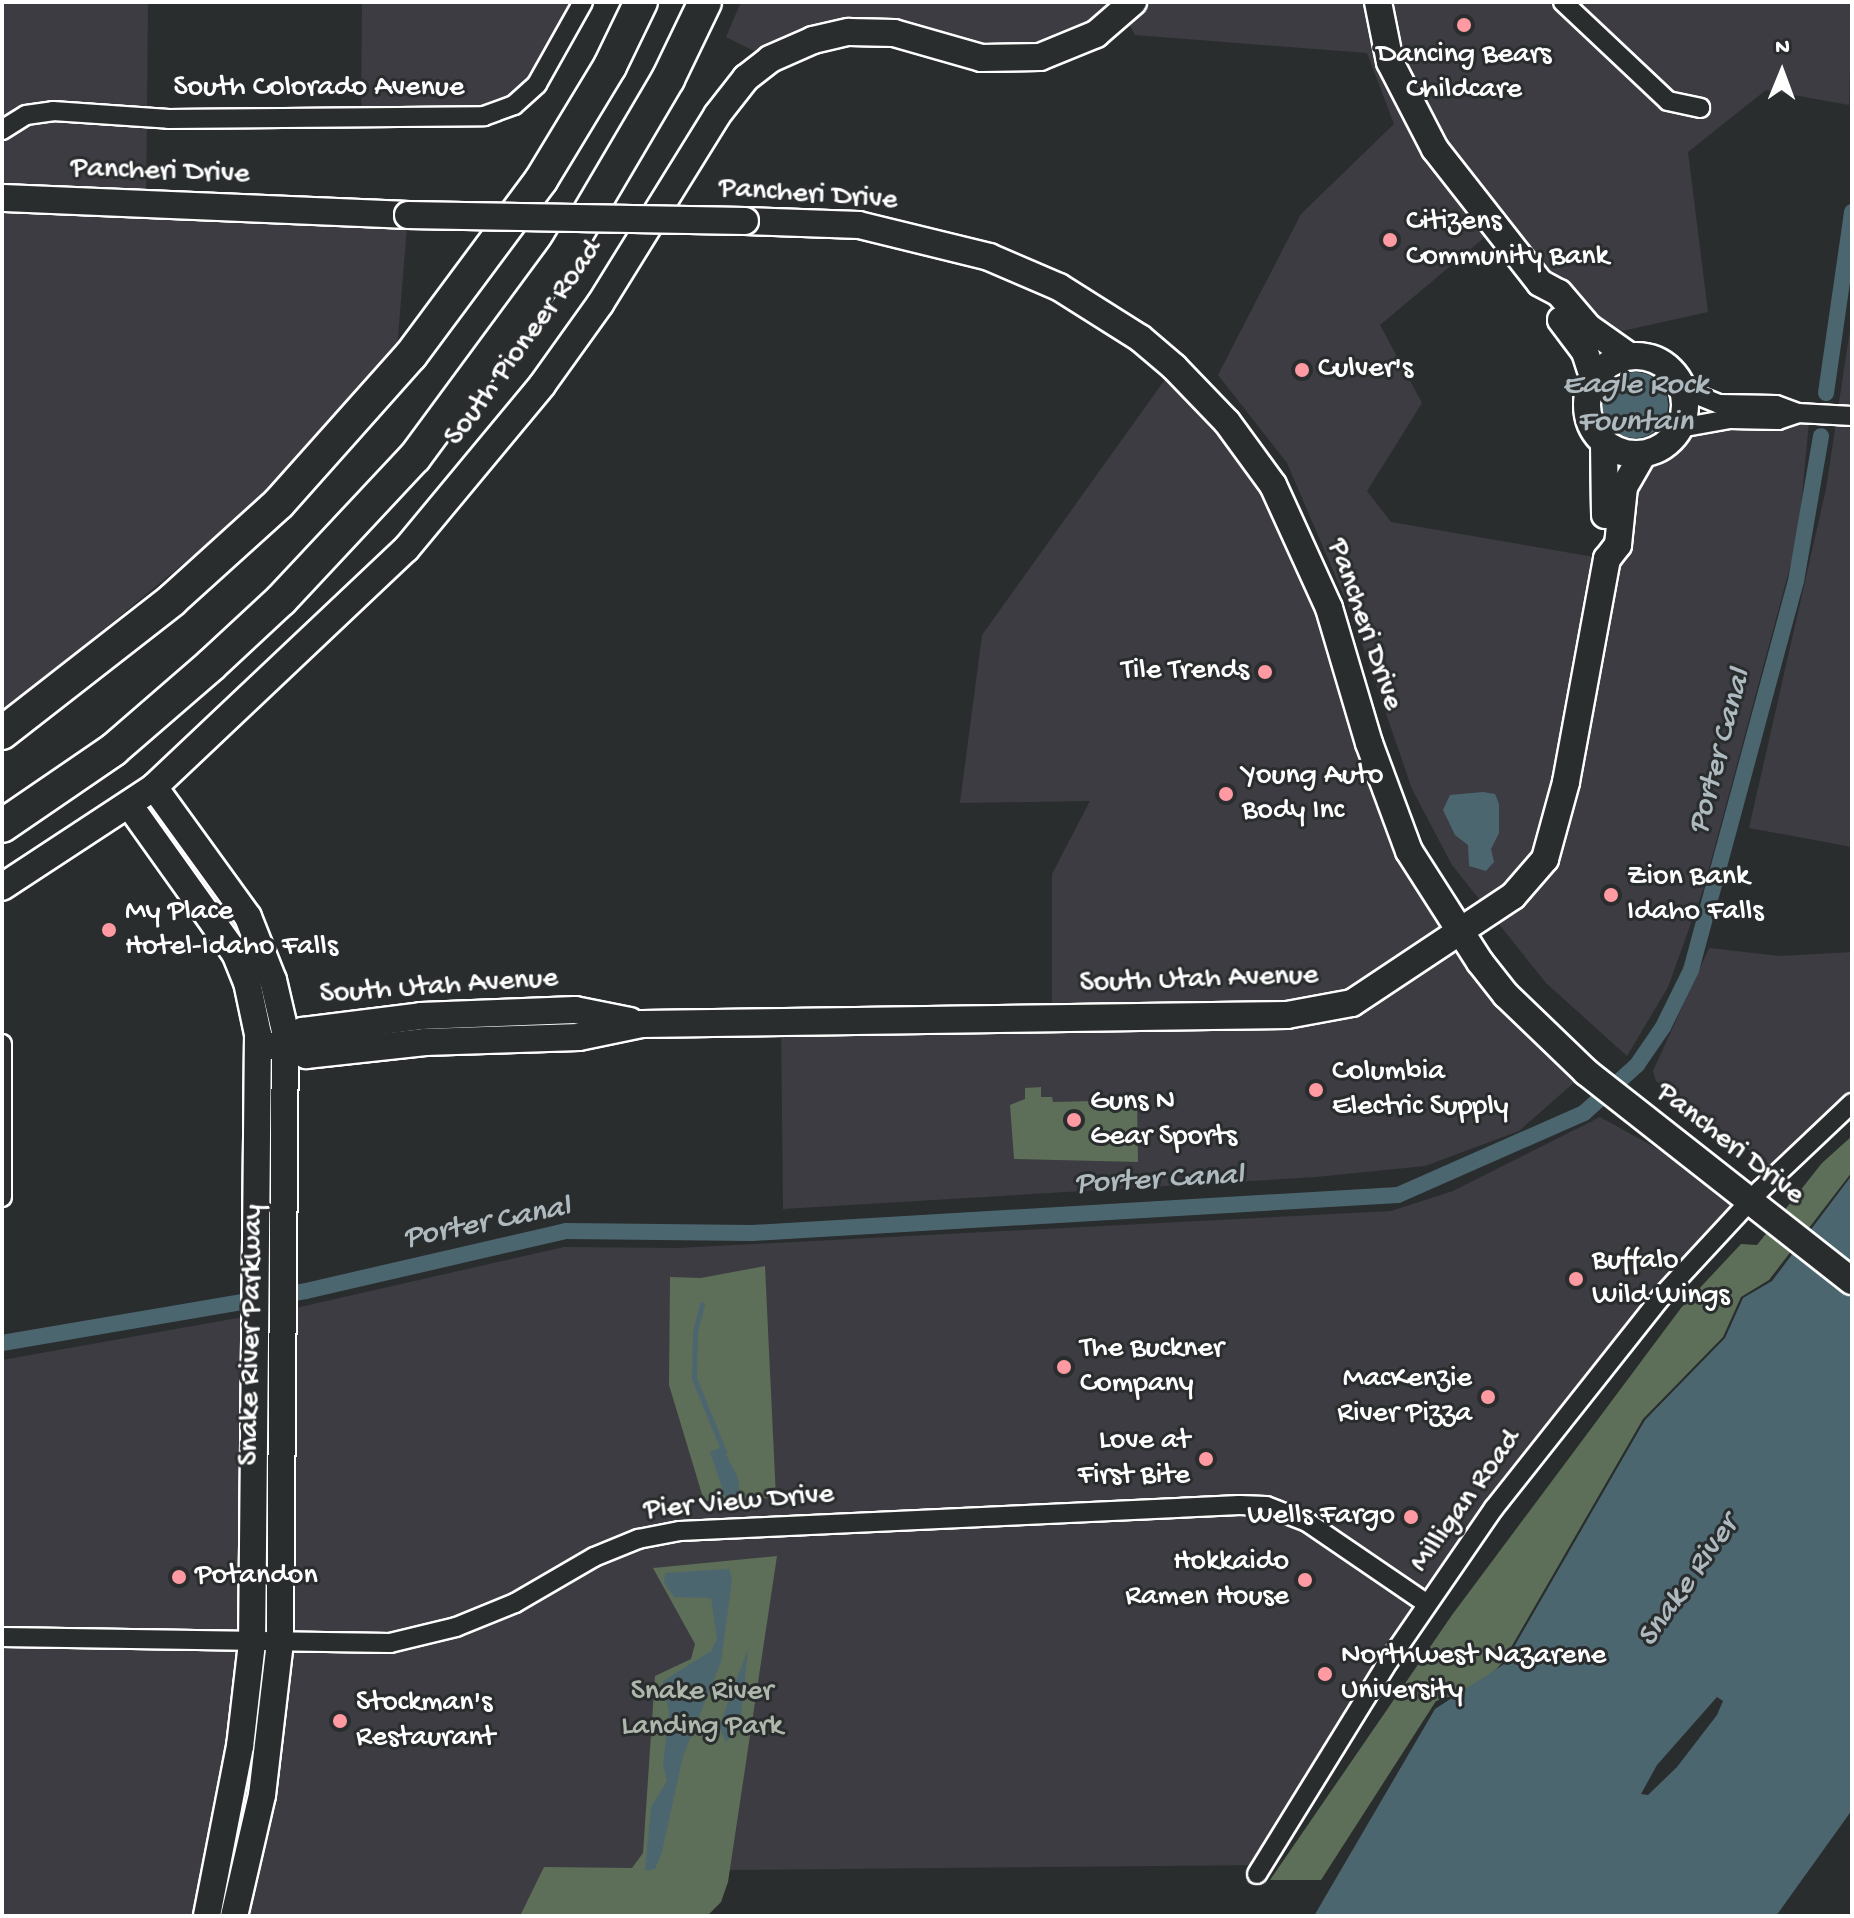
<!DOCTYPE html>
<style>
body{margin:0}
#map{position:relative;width:1854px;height:1918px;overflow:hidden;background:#2a2d2e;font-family:"Gochi Hand",sans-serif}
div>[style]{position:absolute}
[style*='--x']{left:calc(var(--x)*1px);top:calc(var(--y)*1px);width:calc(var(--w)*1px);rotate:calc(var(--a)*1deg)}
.built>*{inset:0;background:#3d3c42}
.green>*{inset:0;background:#5d6f58}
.water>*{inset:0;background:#4c6670}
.round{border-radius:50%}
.stream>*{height:5px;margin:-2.5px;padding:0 2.5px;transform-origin:2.5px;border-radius:2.5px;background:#4c6670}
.canal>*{height:16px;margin:-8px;padding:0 8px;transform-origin:8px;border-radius:8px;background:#4c6670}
.roads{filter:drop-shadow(2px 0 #fff) drop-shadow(-2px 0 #fff) drop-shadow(0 2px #fff) drop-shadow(0 -2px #fff)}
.street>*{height:18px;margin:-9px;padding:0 9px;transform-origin:9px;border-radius:9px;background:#2a2d2e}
.secondary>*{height:26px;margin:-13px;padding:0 13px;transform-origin:13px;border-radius:13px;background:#2a2d2e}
.secondary>.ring{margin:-13px;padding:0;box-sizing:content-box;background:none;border:26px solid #2a2d2e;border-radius:50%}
.highway>*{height:32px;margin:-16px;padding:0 16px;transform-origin:16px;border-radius:16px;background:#2a2d2e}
.bridges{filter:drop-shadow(2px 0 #fff) drop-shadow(-2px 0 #fff) drop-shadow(0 2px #fff) drop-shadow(0 -2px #fff)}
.secondary-bridge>*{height:26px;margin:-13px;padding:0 13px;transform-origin:13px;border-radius:13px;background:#2a2d2e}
.dots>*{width:22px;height:22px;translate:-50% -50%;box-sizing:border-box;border:4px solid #2a2d2e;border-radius:50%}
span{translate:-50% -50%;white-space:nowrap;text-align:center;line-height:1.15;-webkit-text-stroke:6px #2a2d2e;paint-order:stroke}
.poi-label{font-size:30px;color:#fff}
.left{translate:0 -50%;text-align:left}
.right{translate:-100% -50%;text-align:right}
.street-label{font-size:30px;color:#fff}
.park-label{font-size:30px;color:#aeb7ac}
.water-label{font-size:32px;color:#aebabf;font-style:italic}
.frame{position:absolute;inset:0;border:4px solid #fff;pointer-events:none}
.north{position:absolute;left:1742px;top:32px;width:80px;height:80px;-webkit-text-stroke:6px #2a2d2e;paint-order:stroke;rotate:1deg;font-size:22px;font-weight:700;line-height:32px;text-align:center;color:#fff}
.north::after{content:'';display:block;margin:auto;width:28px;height:36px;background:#fff;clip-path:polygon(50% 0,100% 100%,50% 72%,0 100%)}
</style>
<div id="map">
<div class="built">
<i style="clip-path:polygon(2px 2px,148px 2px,146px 204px,408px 215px,397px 349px,246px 512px,2px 713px)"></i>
<i style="clip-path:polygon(362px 2px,582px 2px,514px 105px,361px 119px)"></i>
<i style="clip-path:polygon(741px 2px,1852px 2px,1849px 105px,1766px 90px,1688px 152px,1708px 312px,1586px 339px,1497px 227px,1380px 325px,1422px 403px,1367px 491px,1391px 522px,1606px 559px,1615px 519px,1649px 466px,1693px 419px,1809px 422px,1798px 537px,1704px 887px,1668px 987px,1627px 1056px,1546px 983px,1452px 865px,1412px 789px,1353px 617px,1287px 463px,1218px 375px,1301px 214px,1394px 124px,1367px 53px,1135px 35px,1123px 13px,1040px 57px,894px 33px,770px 59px,726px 37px)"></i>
<i style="clip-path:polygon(1852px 316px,1852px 847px,1749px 828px,1826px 489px)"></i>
<i style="clip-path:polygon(1174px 367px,1273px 485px,1443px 906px,1586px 1072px,1519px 1131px,1425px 1166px,1316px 1177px,783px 1209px,781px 1021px,1052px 1018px,1052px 874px,1090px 801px,960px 803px,982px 635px)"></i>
<i style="clip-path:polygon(1709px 948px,1780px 956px,1852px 952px,1852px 1103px,1779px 1173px,1656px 1081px,1653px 1071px)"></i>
<i style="clip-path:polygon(1600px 1117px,1752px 1201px,1427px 1604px,1269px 1865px,729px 1870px,721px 1902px,707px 1916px,2px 1916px,2px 1360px,300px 1307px,564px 1247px,678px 1248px,1391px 1211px,1453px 1191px)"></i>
</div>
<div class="green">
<i style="clip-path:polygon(1041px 1087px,1041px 1097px,1052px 1097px,1053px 1102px,1137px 1100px,1138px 1162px,1014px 1159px,1010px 1105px,1025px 1099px,1025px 1088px)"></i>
<i style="clip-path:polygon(1852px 1136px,1852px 1172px,1769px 1280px,1741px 1297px,1723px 1337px,1643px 1419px,1502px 1663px,1478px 1688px,1436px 1701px,1321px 1880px,1270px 1880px,1452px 1615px,1681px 1308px,1741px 1244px,1757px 1245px,1822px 1163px)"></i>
<i style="clip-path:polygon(765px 1266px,776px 1498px,704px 1501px,669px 1385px,670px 1277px,701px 1278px)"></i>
<i style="clip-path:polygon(777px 1556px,728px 1882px,721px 1902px,707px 1916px,520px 1916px,544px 1867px,632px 1868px,643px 1853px,655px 1676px,691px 1659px,695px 1644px,653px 1568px)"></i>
</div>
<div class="water">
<i class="round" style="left:1602px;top:372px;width:66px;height:66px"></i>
<i style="clip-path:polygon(1483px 792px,1495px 794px,1499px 804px,1499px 833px,1491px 849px,1494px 862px,1486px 871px,1469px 866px,1468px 845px,1455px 835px,1443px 810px,1450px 795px)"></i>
<i style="clip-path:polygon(evenodd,1852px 1175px,1852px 1810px,1776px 1916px,1314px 1916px,1435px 1709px,1504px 1664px,1645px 1420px,1725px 1338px,1743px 1298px,1772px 1281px,1852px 1175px,1717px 1697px,1723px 1701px,1717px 1715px,1677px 1767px,1648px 1795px,1641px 1794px,1657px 1765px,1717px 1697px)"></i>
<i style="clip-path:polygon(722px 1447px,738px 1478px,740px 1495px,725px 1496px,710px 1452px)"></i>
<i style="clip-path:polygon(729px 1569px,732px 1579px,721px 1662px,683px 1756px,662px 1852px,655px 1869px,645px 1871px,651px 1807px,667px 1781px,663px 1764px,669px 1713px,663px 1681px,711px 1651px,717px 1639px,711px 1598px,674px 1597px,664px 1583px,665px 1573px)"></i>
<i style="clip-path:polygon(748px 1649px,740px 1727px,726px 1742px,719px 1727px)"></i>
</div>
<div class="stream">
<i style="--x:702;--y:1304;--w:30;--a:104"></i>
<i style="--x:695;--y:1333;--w:45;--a:91.3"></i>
<i style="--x:694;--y:1378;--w:80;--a:67.9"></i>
</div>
<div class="canal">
<i style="--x:1826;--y:393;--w:183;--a:-81.8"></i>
<i style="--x:2;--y:1343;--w:308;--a:-9.7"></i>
<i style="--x:306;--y:1291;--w:267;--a:-13"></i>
<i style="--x:566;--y:1231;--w:186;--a:0.6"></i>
<i style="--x:752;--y:1233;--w:647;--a:-3.37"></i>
<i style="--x:1398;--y:1195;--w:203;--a:-23.8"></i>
<i style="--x:1584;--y:1113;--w:72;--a:-42.2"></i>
<i style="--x:1637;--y:1065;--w:46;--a:-55.6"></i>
<i style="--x:1663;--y:1027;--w:64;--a:-63.8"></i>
<i style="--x:1691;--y:970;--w:403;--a:-74.9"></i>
<i style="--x:1796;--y:581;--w:147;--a:-80.2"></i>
</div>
<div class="roads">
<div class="street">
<i style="--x:1563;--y:2;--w:144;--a:43.3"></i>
<i style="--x:1668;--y:101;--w:33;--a:12"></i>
<i style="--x:2;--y:130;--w:28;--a:-32"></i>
<i style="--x:26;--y:115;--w:27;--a:-8"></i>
<i style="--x:53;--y:111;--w:116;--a:3.9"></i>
<i style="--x:169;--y:119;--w:315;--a:-0.5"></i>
<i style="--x:484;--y:116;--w:32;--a:-20"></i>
<i style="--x:514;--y:105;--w:31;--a:-42"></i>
<i style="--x:537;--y:84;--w:94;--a:-60.7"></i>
<i style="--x:1682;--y:389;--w:40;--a:22"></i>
<i style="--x:1719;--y:404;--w:57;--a:1"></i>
<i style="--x:1776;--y:405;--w:23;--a:20"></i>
<i style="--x:1798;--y:413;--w:54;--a:3.2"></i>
<i style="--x:1680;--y:428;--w:51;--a:-10.2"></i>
<i style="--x:1730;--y:419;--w:48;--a:1.2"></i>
<i style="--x:1778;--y:420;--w:21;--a:-19"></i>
<i style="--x:2;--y:1044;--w:153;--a:90"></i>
<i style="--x:2;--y:1637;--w:388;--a:0.9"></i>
<i style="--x:390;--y:1643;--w:68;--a:-13.6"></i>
<i style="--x:456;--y:1627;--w:64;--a:-22.1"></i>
<i style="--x:515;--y:1603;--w:91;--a:-30.2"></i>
<i style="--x:594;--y:1557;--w:48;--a:-22.2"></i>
<i style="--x:638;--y:1539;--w:43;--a:-10.8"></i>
<i style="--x:680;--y:1531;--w:560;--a:-2.66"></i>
<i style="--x:1239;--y:1505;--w:27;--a:2"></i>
<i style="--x:1266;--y:1506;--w:44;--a:21.3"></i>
<i style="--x:1307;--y:1522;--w:145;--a:34.3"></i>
<i style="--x:1257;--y:1874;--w:242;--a:-58.3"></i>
<i style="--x:1384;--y:1668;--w:194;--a:-55.5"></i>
<i style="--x:1494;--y:1508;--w:269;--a:-51.6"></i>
<i style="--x:1661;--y:1297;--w:146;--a:-47.2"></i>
<i style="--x:1760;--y:1190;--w:127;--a:-43.4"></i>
</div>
<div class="secondary">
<i style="--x:1378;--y:2;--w:61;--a:78.7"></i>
<i style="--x:1390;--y:62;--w:98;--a:62.7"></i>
<i style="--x:1435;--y:149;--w:170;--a:51.9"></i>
<i style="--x:1540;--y:283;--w:21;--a:28"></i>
<i style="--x:1559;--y:293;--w:45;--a:49.5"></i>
<i style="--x:1588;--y:327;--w:50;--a:35.3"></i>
<i style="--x:2;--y:198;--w:406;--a:2.4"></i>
<i style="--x:745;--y:221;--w:114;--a:2"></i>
<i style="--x:859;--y:225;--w:134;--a:13.8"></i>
<i style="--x:989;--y:257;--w:76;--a:23.2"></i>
<i style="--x:1059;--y:287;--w:96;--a:32.2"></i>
<i style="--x:1140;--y:338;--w:45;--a:40.5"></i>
<i style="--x:1174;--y:367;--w:76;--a:46.1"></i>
<i style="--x:1227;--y:422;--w:78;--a:53.9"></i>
<i style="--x:1273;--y:485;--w:135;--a:65.5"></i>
<i style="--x:1329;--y:608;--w:141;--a:73.5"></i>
<i style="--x:1369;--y:743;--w:115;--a:69.7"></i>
<i style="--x:1409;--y:851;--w:132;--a:57.4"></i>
<i style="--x:1480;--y:962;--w:42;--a:51.8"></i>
<i style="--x:1506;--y:995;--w:111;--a:43.9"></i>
<i style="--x:1586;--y:1072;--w:338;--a:38.2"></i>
<i style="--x:1561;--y:320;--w:40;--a:53"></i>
<i style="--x:1585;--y:352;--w:28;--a:72"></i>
<i class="ring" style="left:1587px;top:356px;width:72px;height:72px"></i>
<i style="--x:1604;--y:443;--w:72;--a:89.2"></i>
<i style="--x:154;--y:787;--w:160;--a:54.1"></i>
<i style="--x:248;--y:917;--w:68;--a:68.4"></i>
<i style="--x:273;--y:980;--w:52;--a:76.8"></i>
<i style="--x:285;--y:1031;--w:611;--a:90.47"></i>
<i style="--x:280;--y:1642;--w:154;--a:96.7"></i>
<i style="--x:262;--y:1795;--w:124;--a:103"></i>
<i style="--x:130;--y:806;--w:181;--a:54.5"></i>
<i style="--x:235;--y:953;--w:31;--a:68"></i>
<i style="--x:247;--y:982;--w:53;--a:78.1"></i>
<i style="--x:258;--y:1034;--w:609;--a:90.56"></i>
<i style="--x:252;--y:1643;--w:104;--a:96.6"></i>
<i style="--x:240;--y:1746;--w:173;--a:101"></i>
<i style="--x:2;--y:887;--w:182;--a:-33.3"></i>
<i style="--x:154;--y:787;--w:347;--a:-43.4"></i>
<i style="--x:406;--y:549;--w:213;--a:-50.3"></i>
<i style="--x:542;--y:385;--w:100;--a:-54.4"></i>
<i style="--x:600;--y:304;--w:222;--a:-58.2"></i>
<i style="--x:717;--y:115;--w:47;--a:-51.9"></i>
<i style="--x:746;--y:78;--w:31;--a:-38"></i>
<i style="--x:770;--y:59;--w:47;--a:-23.8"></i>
<i style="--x:813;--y:40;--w:37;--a:-13"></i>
<i style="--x:849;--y:32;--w:45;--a:1.3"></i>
<i style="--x:894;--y:33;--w:91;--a:16"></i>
<i style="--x:981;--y:58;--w:59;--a:-1"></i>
<i style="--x:1040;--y:57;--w:61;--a:-22.3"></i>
<i style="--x:1096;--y:34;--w:49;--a:-40.9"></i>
<i style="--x:296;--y:1044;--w:15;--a:-62"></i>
<i style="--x:303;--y:1031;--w:119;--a:-7.2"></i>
<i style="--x:421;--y:1016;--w:154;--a:-2.2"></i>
<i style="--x:575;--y:1010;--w:56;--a:11.3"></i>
<i style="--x:259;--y:1047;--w:37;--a:-5"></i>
<i style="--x:296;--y:1044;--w:15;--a:48"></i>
<i style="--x:306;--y:1055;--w:120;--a:-6.2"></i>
<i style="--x:425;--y:1042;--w:154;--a:-1.9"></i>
<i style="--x:579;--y:1037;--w:64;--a:-11.7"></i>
<i style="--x:642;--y:1024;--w:645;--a:-0.8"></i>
<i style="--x:1287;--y:1015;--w:66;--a:-10.5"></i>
<i style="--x:1352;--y:1003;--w:193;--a:-33.6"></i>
<i style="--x:1513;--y:896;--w:49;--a:-49.1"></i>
<i style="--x:1545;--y:859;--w:80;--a:-74.7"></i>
<i style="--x:1566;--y:782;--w:227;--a:-79.6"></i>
<i style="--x:1607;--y:559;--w:18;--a:-52"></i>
<i style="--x:1618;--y:545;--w:58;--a:-84.1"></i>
<i style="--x:1624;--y:487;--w:38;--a:-60"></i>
</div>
<div class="highway">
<i style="--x:2;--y:733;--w:216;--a:-38"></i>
<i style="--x:172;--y:600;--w:144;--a:-42.2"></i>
<i style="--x:279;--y:503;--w:198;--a:-48.3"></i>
<i style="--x:411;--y:355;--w:218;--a:-53.4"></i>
<i style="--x:541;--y:180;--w:133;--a:-58.8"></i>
<i style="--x:610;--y:66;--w:71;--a:-64.2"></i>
<i style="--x:2;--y:826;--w:135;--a:-34.4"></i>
<i style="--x:113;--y:750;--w:130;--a:-40.9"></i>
<i style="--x:211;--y:665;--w:96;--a:-42.9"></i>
<i style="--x:281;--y:600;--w:196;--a:-46.9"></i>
<i style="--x:415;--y:457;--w:255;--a:-53.6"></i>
<i style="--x:566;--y:252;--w:201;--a:-59.5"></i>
<i style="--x:668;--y:79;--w:85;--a:-64.3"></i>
</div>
</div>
<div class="bridges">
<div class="secondary-bridge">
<i style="--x:408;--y:215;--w:337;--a:1"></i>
</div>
</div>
<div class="dots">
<i style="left:1464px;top:25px;background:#ff9aa2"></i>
<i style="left:1390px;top:240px;background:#ff9aa2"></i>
<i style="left:1302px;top:370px;background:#ff9aa2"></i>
<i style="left:1265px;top:672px;background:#ff9aa2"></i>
<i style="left:1226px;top:794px;background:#ff9aa2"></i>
<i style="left:1611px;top:895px;background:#ff9aa2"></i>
<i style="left:109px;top:930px;background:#ff9aa2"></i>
<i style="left:1316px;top:1090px;background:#ff9aa2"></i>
<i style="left:1074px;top:1120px;background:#ff9aa2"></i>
<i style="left:1576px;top:1279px;background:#ff9aa2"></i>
<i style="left:1064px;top:1367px;background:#ff9aa2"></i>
<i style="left:1488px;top:1397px;background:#ff9aa2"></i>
<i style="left:1206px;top:1459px;background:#ff9aa2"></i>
<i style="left:1411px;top:1517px;background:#ff9aa2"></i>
<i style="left:179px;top:1577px;background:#ff9aa2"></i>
<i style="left:1305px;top:1580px;background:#ff9aa2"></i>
<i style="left:1325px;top:1674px;background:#ff9aa2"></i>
<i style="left:340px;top:1721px;background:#ff9aa2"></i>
</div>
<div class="poi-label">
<span style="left:1464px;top:73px">Dancing Bears<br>Childcare</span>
<span class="left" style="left:1406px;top:240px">Citizens<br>Community Bank</span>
<span class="left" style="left:1318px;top:370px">Culver's</span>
<span class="right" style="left:1249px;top:672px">Tile Trends</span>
<span class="left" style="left:1242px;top:794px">Young Auto<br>Body Inc</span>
<span class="left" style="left:1627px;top:895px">Zion Bank<br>Idaho Falls</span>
<span class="left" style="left:125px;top:930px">My Place<br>Hotel-Idaho Falls</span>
<span class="left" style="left:1332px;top:1090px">Columbia<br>Electric Supply</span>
<span class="left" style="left:1090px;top:1120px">Guns N<br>Gear Sports</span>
<span class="left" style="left:1592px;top:1279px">Buffalo<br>Wild Wings</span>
<span class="left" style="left:1080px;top:1367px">The Buckner<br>Company</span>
<span class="right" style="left:1472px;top:1397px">MacKenzie<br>River Pizza</span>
<span class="right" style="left:1190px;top:1459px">Love at<br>First Bite</span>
<span class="right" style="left:1395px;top:1517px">Wells Fargo</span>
<span class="right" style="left:1289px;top:1580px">Hokkaido<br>Ramen House</span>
<span class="left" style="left:195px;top:1577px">Potandon</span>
<span class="left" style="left:1341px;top:1674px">Northwest Nazarene<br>University</span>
<span class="left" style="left:356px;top:1721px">Stockman's<br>Restaurant</span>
</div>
<div class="street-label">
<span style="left:319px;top:89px">South Colorado Avenue</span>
<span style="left:160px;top:173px;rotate:2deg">Pancheri Drive</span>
<span style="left:808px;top:196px;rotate:4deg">Pancheri Drive</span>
<span style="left:525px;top:344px;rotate:-54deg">South Pioneer Road</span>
<span style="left:1363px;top:625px;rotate:71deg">Pancheri Drive</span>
<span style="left:1199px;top:981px;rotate:-2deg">South Utah Avenue</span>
<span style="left:439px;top:988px;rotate:-4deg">South Utah Avenue</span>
<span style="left:1729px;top:1145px;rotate:38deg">Pancheri Drive</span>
<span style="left:253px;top:1335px;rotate:-89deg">Snake River Parkway</span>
<span style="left:1467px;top:1502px;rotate:-54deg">Milligan Road</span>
<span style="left:739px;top:1504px;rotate:-5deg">Pier View Drive</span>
</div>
<div class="park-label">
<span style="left:702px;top:1710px">Snake River<br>Landing Park</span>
</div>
<div class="water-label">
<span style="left:1635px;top:405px">Eagle Rock<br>Fountain</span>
<span style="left:1721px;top:752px;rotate:-75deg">Porter Canal</span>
<span style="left:1159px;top:1181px;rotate:-3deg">Porter Canal</span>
<span style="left:487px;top:1224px;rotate:-11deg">Porter Canal</span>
<span style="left:1689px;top:1582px;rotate:-55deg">Snake River</span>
</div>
<div class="frame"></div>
<div class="north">N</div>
</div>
